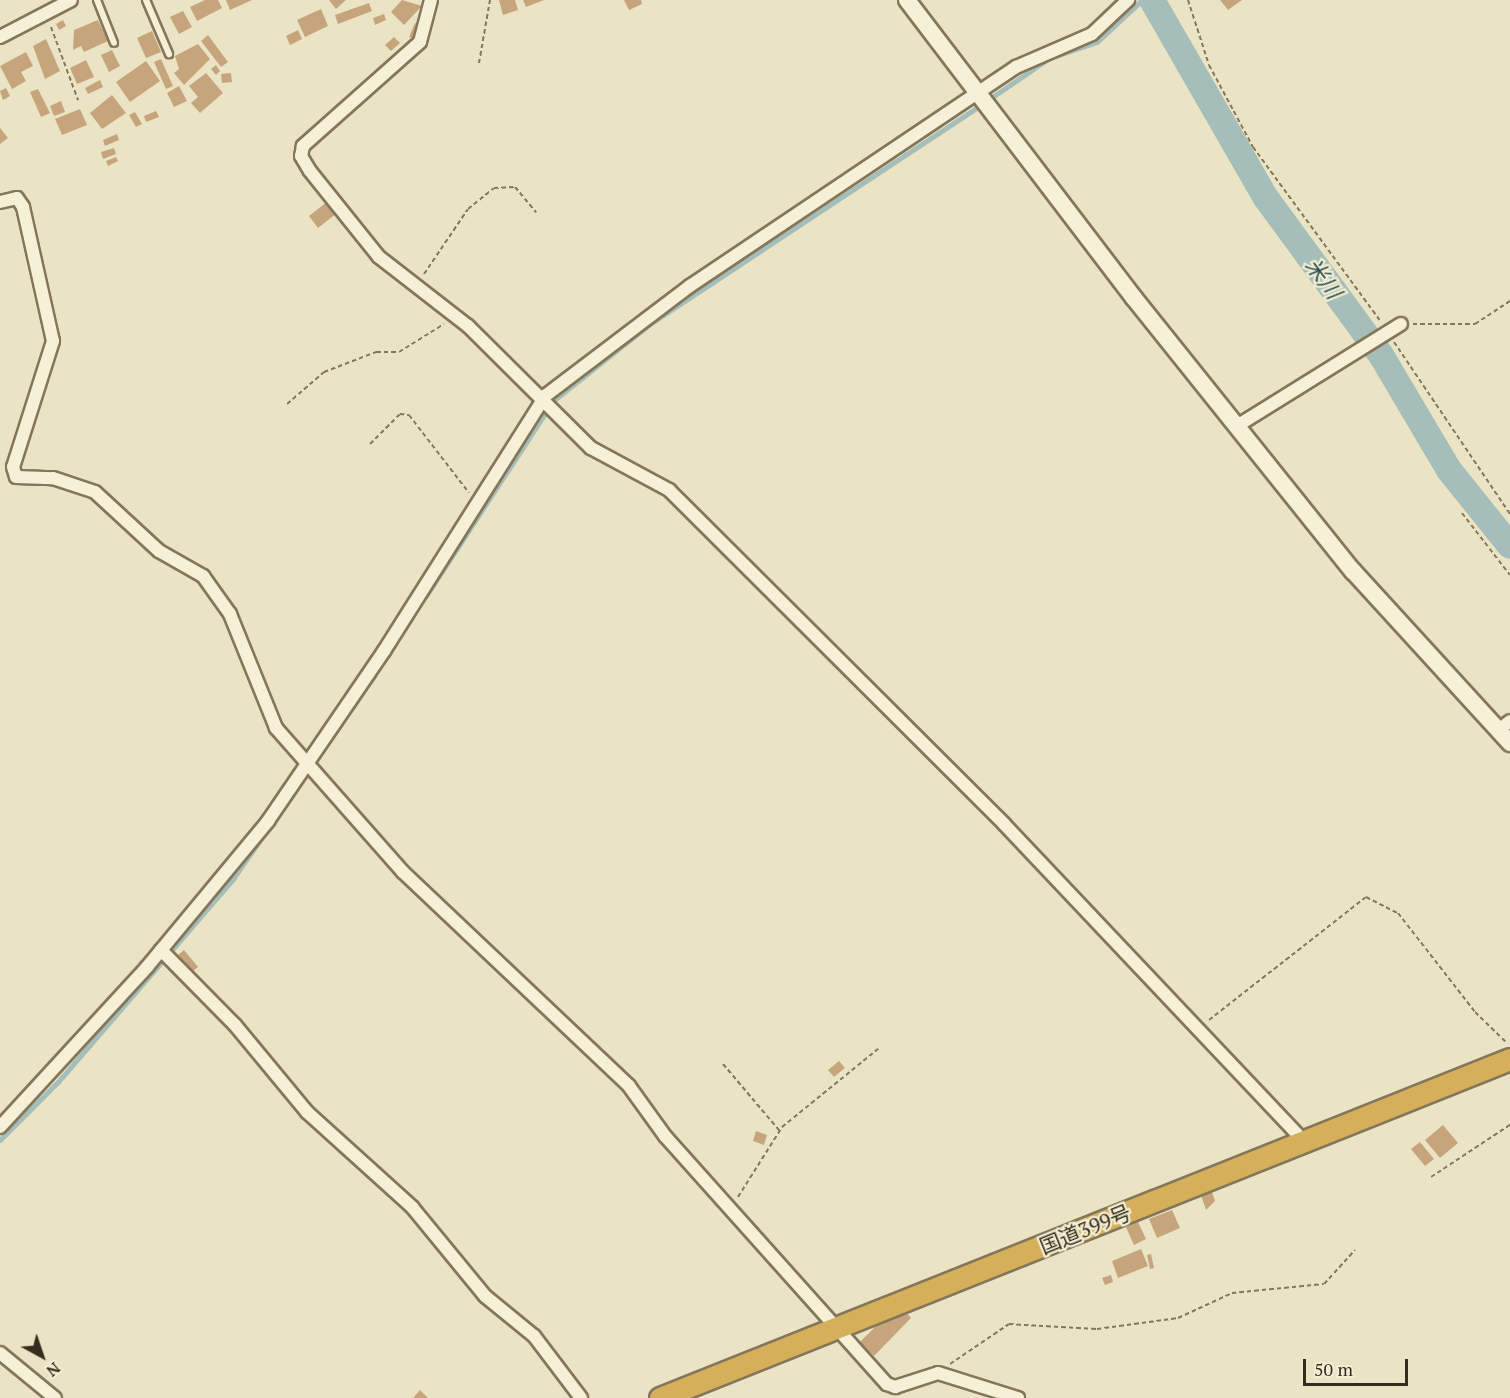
<!DOCTYPE html>
<meta charset="utf-8">
<style>
body{margin:0}
#map{position:relative;width:1510px;height:1398px;overflow:hidden;background:#ebe4c4;font-family:"PT Serif","Noto Sans JP",serif}
div>[style]{position:absolute}
[style*='--x']{left:calc(var(--x)*1px);top:calc(var(--y)*1px);width:calc(var(--w)*1px);rotate:calc(var(--a)*1deg)}
.stream>*{height:4.5px;margin:-2.25px;padding:0 2.25px;transform-origin:2.25px;border-radius:2.25px;background:#a5beba}
.river>*{height:26px;margin:-13px;padding:0 13px;transform-origin:13px;border-radius:13px;background:#a5beba}
.building>*{inset:0;background:#c6a57c}
.path>*{height:2px;margin-top:-1px;transform-origin:0;background:repeating-linear-gradient(90deg,#84765b 0 4.5px,transparent 0 7.5px)}
.roads{filter:drop-shadow(2px 0 #84765b) drop-shadow(-2px 0 #84765b) drop-shadow(0 2px #84765b) drop-shadow(0 -2px #84765b)}
.lane>*{height:6px;margin:-3px;padding:0 3px;transform-origin:3px;border-radius:3px;background:#f6f1d6}
.street>*{height:12px;margin:-6px;padding:0 6px;transform-origin:6px;border-radius:6px;background:#f6f1d6}
.secondary>*{height:16px;margin:-8px;padding:0 8px;transform-origin:8px;border-radius:8px;background:#f6f1d6}
.highway>*{height:21px;margin:-10.5px;padding:0 10.5px;transform-origin:10.5px;border-radius:10.5px;background:#d5af5a}
span{translate:-50% -50%;white-space:nowrap;text-align:center;line-height:1.15;-webkit-text-stroke:4.5px #f3eed3;paint-order:stroke}
.street-label{font-size:21px;color:#352c1e}
.water-label{font-size:22px;color:#2f5154;font-style:italic}
.north{position:absolute;left:12px;top:1326px;width:60px;height:60px;-webkit-text-stroke:4px #f3eed3;paint-order:stroke;rotate:140deg;font-size:16px;font-weight:700;line-height:24px;text-align:center;color:#352c1e}
.north::after{content:'';display:block;margin:auto;width:21px;height:27px;background:#352c1e;clip-path:polygon(50% 0,100% 100%,50% 72%,0 100%)}
.scale{position:absolute;left:1303px;top:1359px;width:105px;height:27px;box-sizing:border-box;border:3px solid #352c1e;border-top:0;padding-left:8px;font-size:18px;line-height:21px;white-space:nowrap;color:#352c1e;-webkit-text-stroke:4px #f3eed3;paint-order:stroke}
</style>
<div id="map">
<div class="stream">
<i style="--x:1056;--y:56;--w:43;--a:-18.9"></i>
<i style="--x:1097;--y:42;--w:62;--a:-43"></i>
<i style="--x:988;--y:100;--w:73;--a:-34.3"></i>
<i style="--x:426;--y:596;--w:233;--a:-56.9"></i>
<i style="--x:553;--y:401;--w:124;--a:-38.4"></i>
<i style="--x:650;--y:324;--w:397;--a:-33.5"></i>
<i style="--x:0;--y:1140;--w:82;--a:-45"></i>
<i style="--x:58;--y:1082;--w:268;--a:-49.2"></i>
<i style="--x:233;--y:879;--w:247;--a:-55.2"></i>
</div>
<div class="river">
<i style="--x:1152;--y:0;--w:228;--a:60.1"></i>
<i style="--x:1266;--y:198;--w:195;--a:53.8"></i>
<i style="--x:1381;--y:355;--w:134;--a:59.4"></i>
<i style="--x:1449;--y:470;--w:97;--a:51.2"></i>
</div>
<div class="building">
<i style="clip-path:polygon(205px 0,218px 0,222px 8px,197px 21px,190px 7px)"></i>
<i style="clip-path:polygon(226px 0,252px 0,230px 10px)"></i>
<i style="clip-path:polygon(329px 0,346px 0,336px 9px)"></i>
<i style="clip-path:polygon(402px 0,422px 6px,404px 25px,391px 12px)"></i>
<i style="clip-path:polygon(499px 0,515px 0,518px 10px,503px 15px)"></i>
<i style="clip-path:polygon(523px 0,544px 0,526px 7px)"></i>
<i style="clip-path:polygon(624px 0,641px 0,642px 4px,629px 10px)"></i>
<i style="clip-path:polygon(1220px 0,1242px 0,1228px 10px)"></i>
<i style="clip-path:polygon(369px 3px,372px 11px,338px 24px,335px 15px)"></i>
<i style="clip-path:polygon(321px 9px,328px 26px,305px 37px,297px 20px)"></i>
<i style="clip-path:polygon(183px 11px,192px 27px,179px 34px,170px 17px)"></i>
<i style="clip-path:polygon(384px 14px,386px 20px,375px 25px,373px 18px)"></i>
<i style="clip-path:polygon(63px 20px,66px 26px,59px 30px,56px 24px)"></i>
<i style="clip-path:polygon(98px 20px,108px 41px,84px 52px,81px 46px,73px 50px,74px 30px)"></i>
<i style="clip-path:polygon(415px 23px,419px 25px,413px 38px,409px 37px)"></i>
<i style="clip-path:polygon(298px 30px,302px 39px,290px 45px,286px 36px)"></i>
<i style="clip-path:polygon(152px 31px,161px 52px,146px 58px,137px 38px)"></i>
<i style="clip-path:polygon(208px 35px,228px 62px,221px 67px,201px 41px)"></i>
<i style="clip-path:polygon(394px 37px,400px 43px,391px 51px,385px 45px)"></i>
<i style="clip-path:polygon(46px 39px,60px 71px,45px 79px,33px 46px)"></i>
<i style="clip-path:polygon(198px 44px,210px 59px,184px 85px,174px 73px,179px 69px,175px 56px)"></i>
<i style="clip-path:polygon(112px 50px,120px 66px,109px 72px,101px 55px)"></i>
<i style="clip-path:polygon(26px 52px,33px 66px,21px 72px,26px 81px,12px 89px,0 66px)"></i>
<i style="clip-path:polygon(161px 59px,173px 86px,166px 89px,154px 62px)"></i>
<i style="clip-path:polygon(86px 60px,94px 77px,77px 84px,70px 68px)"></i>
<i style="clip-path:polygon(146px 61px,160px 81px,130px 102px,116px 82px)"></i>
<i style="clip-path:polygon(216px 65px,220px 71px,216px 75px,211px 69px)"></i>
<i style="clip-path:polygon(206px 73px,223px 93px,200px 113px,191px 103px,198px 97px,189px 86px)"></i>
<i style="clip-path:polygon(231px 73px,232px 82px,222px 83px,221px 74px)"></i>
<i style="clip-path:polygon(100px 80px,103px 87px,88px 94px,85px 88px)"></i>
<i style="clip-path:polygon(179px 86px,187px 101px,174px 107px,167px 93px)"></i>
<i style="clip-path:polygon(6px 88px,10px 96px,3px 100px,0 91px)"></i>
<i style="clip-path:polygon(38px 89px,50px 113px,41px 117px,30px 92px)"></i>
<i style="clip-path:polygon(112px 95px,126px 113px,102px 129px,90px 113px)"></i>
<i style="clip-path:polygon(61px 101px,65px 112px,54px 116px,50px 106px)"></i>
<i style="clip-path:polygon(80px 109px,87px 125px,62px 135px,55px 119px)"></i>
<i style="clip-path:polygon(156px 111px,159px 117px,146px 122px,144px 116px)"></i>
<i style="clip-path:polygon(135px 112px,142px 124px,136px 127px,129px 115px)"></i>
<i style="clip-path:polygon(0 128px,8px 138px,0 144px)"></i>
<i style="clip-path:polygon(117px 134px,119px 140px,105px 146px,103px 140px)"></i>
<i style="clip-path:polygon(114px 148px,116px 154px,103px 159px,101px 152px)"></i>
<i style="clip-path:polygon(116px 157px,118px 161px,108px 166px,106px 161px)"></i>
<i style="clip-path:polygon(328px 201px,337px 213px,318px 228px,309px 216px)"></i>
<i style="clip-path:polygon(184px 950px,198px 967px,192px 972px,178px 955px)"></i>
<i style="clip-path:polygon(839px 1061px,845px 1068px,834px 1077px,828px 1070px)"></i>
<i style="clip-path:polygon(1443px 1125px,1458px 1143px,1440px 1158px,1425px 1140px)"></i>
<i style="clip-path:polygon(756px 1131px,767px 1135px,764px 1145px,753px 1141px)"></i>
<i style="clip-path:polygon(1420px 1142px,1434px 1159px,1425px 1166px,1411px 1149px)"></i>
<i style="clip-path:polygon(1212px 1192px,1215px 1201px,1206px 1210px,1201px 1195px)"></i>
<i style="clip-path:polygon(1172px 1210px,1180px 1228px,1157px 1238px,1149px 1219px)"></i>
<i style="clip-path:polygon(1138px 1222px,1146px 1239px,1134px 1245px,1126px 1227px)"></i>
<i style="clip-path:polygon(1141px 1249px,1148px 1266px,1118px 1278px,1112px 1261px)"></i>
<i style="clip-path:polygon(1151px 1254px,1154px 1268px,1150px 1269px,1147px 1255px)"></i>
<i style="clip-path:polygon(1111px 1275px,1113px 1282px,1105px 1285px,1102px 1278px)"></i>
<i style="clip-path:polygon(904px 1310px,911px 1318px,874px 1356px,860px 1342px,882px 1320px)"></i>
<i style="clip-path:polygon(420px 1390px,428px 1398px,413px 1398px)"></i>
</div>
<div class="path">
<i style="--x:1188;--y:0;--w:68;--a:72.1"></i>
<i style="--x:1209;--y:65;--w:93;--a:61.8"></i>
<i style="--x:1253;--y:147;--w:217;--a:53.8"></i>
<i style="--x:51;--y:27;--w:78;--a:69.7"></i>
<i style="--x:479;--y:63;--w:64;--a:-80.1"></i>
<i style="--x:424;--y:274;--w:78;--a:-55.9"></i>
<i style="--x:468;--y:209;--w:33;--a:-39"></i>
<i style="--x:494;--y:188;--w:21;--a:-3"></i>
<i style="--x:515;--y:187;--w:33;--a:50"></i>
<i style="--x:1413;--y:324;--w:62;--a:0"></i>
<i style="--x:1475;--y:324;--w:42;--a:-33.3"></i>
<i style="--x:1394;--y:342;--w:207;--a:56"></i>
<i style="--x:287;--y:404;--w:49;--a:-40.9"></i>
<i style="--x:324;--y:372;--w:56;--a:-21"></i>
<i style="--x:376;--y:352;--w:23;--a:0"></i>
<i style="--x:399;--y:352;--w:53;--a:-31.9"></i>
<i style="--x:370;--y:444;--w:42;--a:-45"></i>
<i style="--x:400;--y:414;--w:9;--a:6"></i>
<i style="--x:409;--y:415;--w:98;--a:52.4"></i>
<i style="--x:1462;--y:513;--w:78;--a:52.3"></i>
<i style="--x:1209;--y:1020;--w:199;--a:-38.1"></i>
<i style="--x:1366;--y:897;--w:36;--a:27"></i>
<i style="--x:1398;--y:913;--w:125;--a:52.1"></i>
<i style="--x:1475;--y:1012;--w:43;--a:44.1"></i>
<i style="--x:723;--y:1064;--w:87;--a:49.7"></i>
<i style="--x:1431;--y:1177;--w:95;--a:-33.4"></i>
<i style="--x:738;--y:1197;--w:83;--a:-57.8"></i>
<i style="--x:782;--y:1127;--w:124;--a:-39.1"></i>
<i style="--x:950;--y:1364;--w:71;--a:-34.1"></i>
<i style="--x:1009;--y:1324;--w:88;--a:3.3"></i>
<i style="--x:1097;--y:1329;--w:82;--a:-7.7"></i>
<i style="--x:1178;--y:1318;--w:60;--a:-24.8"></i>
<i style="--x:1232;--y:1293;--w:92;--a:-5.6"></i>
<i style="--x:1324;--y:1284;--w:46;--a:-47.6"></i>
</div>
<div class="roads">
<div class="lane">
<i style="--x:97;--y:0;--w:46;--a:68.4"></i>
<i style="--x:146;--y:0;--w:59;--a:66.9"></i>
</div>
<div class="street">
<i style="--x:431;--y:0;--w:43;--a:104.7"></i>
<i style="--x:420;--y:42;--w:157;--a:138.4"></i>
<i style="--x:303;--y:146;--w:10;--a:101"></i>
<i style="--x:301;--y:156;--w:17;--a:59"></i>
<i style="--x:310;--y:171;--w:110;--a:51.3"></i>
<i style="--x:379;--y:257;--w:113;--a:37.8"></i>
<i style="--x:468;--y:326;--w:173;--a:44.8"></i>
<i style="--x:591;--y:448;--w:89;--a:28.3"></i>
<i style="--x:669;--y:490;--w:473;--a:44.9"></i>
<i style="--x:1004;--y:824;--w:436;--a:46.6"></i>
<i style="--x:0;--y:37;--w:80;--a:-27.5"></i>
<i style="--x:0;--y:202;--w:17;--a:-13"></i>
<i style="--x:17;--y:198;--w:11;--a:56"></i>
<i style="--x:23;--y:207;--w:137;--a:77.4"></i>
<i style="--x:53;--y:341;--w:132;--a:107.6"></i>
<i style="--x:13;--y:467;--w:10;--a:73"></i>
<i style="--x:16;--y:477;--w:37;--a:2"></i>
<i style="--x:53;--y:478;--w:44;--a:18.4"></i>
<i style="--x:95;--y:492;--w:87;--a:42.7"></i>
<i style="--x:159;--y:551;--w:51;--a:29.6"></i>
<i style="--x:203;--y:576;--w:47;--a:54.6"></i>
<i style="--x:230;--y:614;--w:123;--a:68"></i>
<i style="--x:276;--y:728;--w:192;--a:48.6"></i>
<i style="--x:403;--y:872;--w:311;--a:43.4"></i>
<i style="--x:629;--y:1086;--w:62;--a:54.2"></i>
<i style="--x:665;--y:1136;--w:333;--a:48.2"></i>
<i style="--x:887;--y:1384;--w:9;--a:21"></i>
<i style="--x:895;--y:1387;--w:45;--a:-18"></i>
<i style="--x:938;--y:1373;--w:84;--a:17.4"></i>
<i style="--x:1237;--y:426;--w:193;--a:-31.9"></i>
<i style="--x:1499;--y:730;--w:14;--a:-39"></i>
<i style="--x:161;--y:950;--w:105;--a:45.4"></i>
<i style="--x:235;--y:1025;--w:113;--a:50.4"></i>
<i style="--x:307;--y:1112;--w:142;--a:42.1"></i>
<i style="--x:412;--y:1207;--w:115;--a:50.6"></i>
<i style="--x:485;--y:1296;--w:63;--a:39.2"></i>
<i style="--x:534;--y:1336;--w:78;--a:52.8"></i>
<i style="--x:0;--y:1127;--w:217;--a:-47.4"></i>
<i style="--x:147;--y:967;--w:190;--a:-50.3"></i>
<i style="--x:268;--y:821;--w:206;--a:-55.7"></i>
<i style="--x:384;--y:651;--w:302;--a:-57.7"></i>
<i style="--x:545;--y:396;--w:182;--a:-37.2"></i>
<i style="--x:690;--y:286;--w:393;--a:-33.9"></i>
<i style="--x:1016;--y:67;--w:83;--a:-23.5"></i>
<i style="--x:1092;--y:34;--w:50;--a:-43.4"></i>
<i style="--x:0;--y:1353;--w:71;--a:39.3"></i>
</div>
<div class="secondary">
<i style="--x:907;--y:0;--w:375;--a:52.7"></i>
<i style="--x:1134;--y:298;--w:350;--a:51.3"></i>
<i style="--x:1353;--y:571;--w:233;--a:47.6"></i>
</div>
<div class="highway">
<i style="--x:660;--y:1398;--w:915;--a:-21.74"></i>
</div>
</div>
<div class="street-label">
<span style="left:1085px;top:1229px;rotate:-22deg">国道399号</span>
</div>
<div class="water-label">
<span style="left:1324px;top:278px;rotate:54deg">米川</span>
</div>
<div class="north">N</div>
<div class="scale">50 m</div>
</div>
